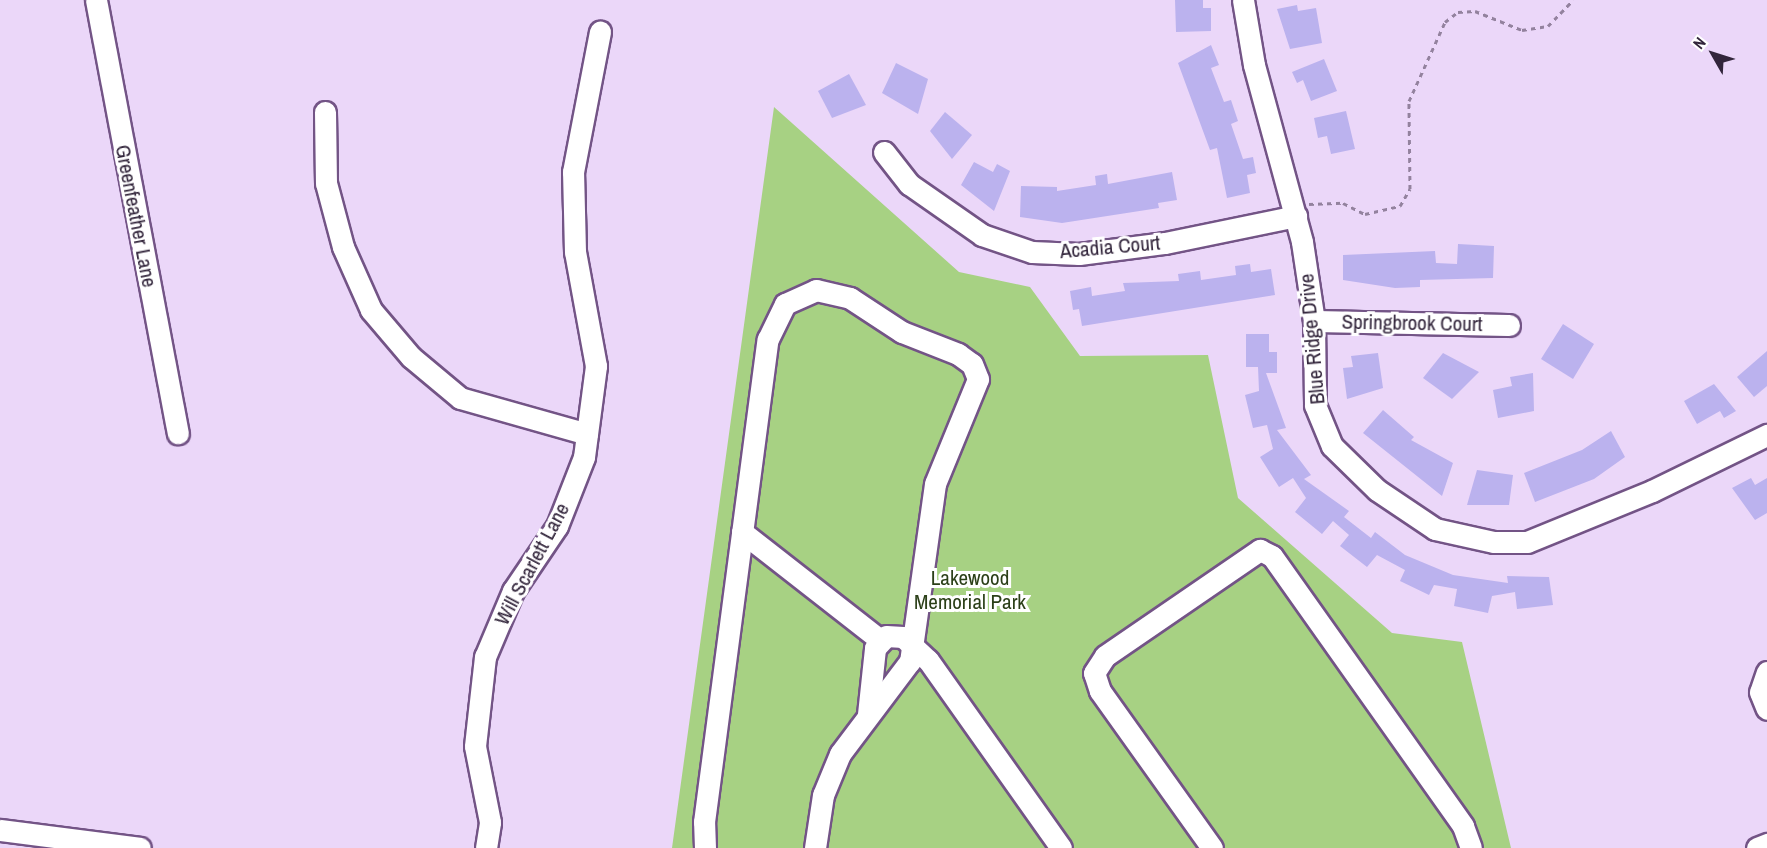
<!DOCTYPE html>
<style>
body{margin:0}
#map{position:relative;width:1767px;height:848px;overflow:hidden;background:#ebd7f9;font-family:"Archivo Narrow",sans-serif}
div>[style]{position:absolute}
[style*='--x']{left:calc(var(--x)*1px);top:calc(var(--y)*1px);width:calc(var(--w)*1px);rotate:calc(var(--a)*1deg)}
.green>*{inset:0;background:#a7d183}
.building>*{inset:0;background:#bbb2ee}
.path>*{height:3px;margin-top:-1.5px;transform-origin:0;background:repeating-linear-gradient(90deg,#93829e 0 4.5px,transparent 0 9px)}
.roads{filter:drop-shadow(2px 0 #735486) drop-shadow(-2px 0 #735486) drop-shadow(0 2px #735486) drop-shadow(0 -2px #735486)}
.minor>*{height:21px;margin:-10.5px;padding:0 10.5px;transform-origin:10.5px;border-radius:10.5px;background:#fff}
span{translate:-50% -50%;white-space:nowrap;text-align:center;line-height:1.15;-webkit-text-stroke:6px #fff;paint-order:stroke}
.street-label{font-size:21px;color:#32253b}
.park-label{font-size:21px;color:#2b3f18}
.north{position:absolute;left:1683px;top:24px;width:60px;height:60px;-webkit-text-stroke:4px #fff;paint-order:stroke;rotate:309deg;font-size:16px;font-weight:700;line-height:24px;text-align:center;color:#32253b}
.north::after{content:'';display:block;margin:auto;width:21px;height:27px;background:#32253b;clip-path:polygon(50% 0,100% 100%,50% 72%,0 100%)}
</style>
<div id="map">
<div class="green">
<i style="clip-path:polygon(774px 107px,959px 272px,1030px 287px,1080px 356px,1208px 355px,1238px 498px,1392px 633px,1462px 642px,1511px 848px,672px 848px)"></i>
</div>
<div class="building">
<i style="clip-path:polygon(1175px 0,1203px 0,1203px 8px,1211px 8px,1211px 31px,1176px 32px)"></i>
<i style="clip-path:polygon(1297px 5px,1298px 11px,1316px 8px,1322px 43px,1290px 49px,1277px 9px)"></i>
<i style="clip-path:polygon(1211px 45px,1219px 65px,1211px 68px,1224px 102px,1231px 100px,1238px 121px,1231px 124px,1243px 159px,1253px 157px,1256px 173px,1247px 175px,1250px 193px,1227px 198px,1217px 148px,1210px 150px,1178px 63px)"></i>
<i style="clip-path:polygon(1324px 59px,1337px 91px,1311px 101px,1303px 80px,1297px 83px,1292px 72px)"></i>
<i style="clip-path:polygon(896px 63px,928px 79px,918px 114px,882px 93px)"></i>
<i style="clip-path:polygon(849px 74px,866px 105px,832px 118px,818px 91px)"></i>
<i style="clip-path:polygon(1346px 111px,1355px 149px,1331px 154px,1327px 136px,1318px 138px,1314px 118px)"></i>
<i style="clip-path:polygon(945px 112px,972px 135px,952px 159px,930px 131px)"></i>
<i style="clip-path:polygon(974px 162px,993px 172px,997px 164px,1010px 171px,994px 211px,961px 185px)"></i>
<i style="clip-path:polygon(1172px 172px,1177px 200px,1158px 203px,1159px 208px,1062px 223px,1020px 217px,1021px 186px,1057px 187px,1057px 191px,1096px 185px,1095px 176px,1107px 174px,1108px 184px)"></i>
<i style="clip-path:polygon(1458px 244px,1494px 246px,1493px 278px,1420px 280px,1420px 287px,1395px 288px,1343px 280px,1343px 255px,1435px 251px,1436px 263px,1457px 264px)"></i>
<i style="clip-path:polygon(1250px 264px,1251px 272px,1271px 269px,1275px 295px,1082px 326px,1079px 309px,1073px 310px,1070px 291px,1091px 287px,1092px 296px,1125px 291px,1123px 283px,1179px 281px,1178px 274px,1200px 271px,1201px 280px,1236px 275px,1235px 266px)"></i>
<i style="clip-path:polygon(1563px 324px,1594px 344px,1573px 379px,1541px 359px)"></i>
<i style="clip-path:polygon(1246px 334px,1269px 334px,1269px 352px,1277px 352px,1277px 373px,1266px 373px,1286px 428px,1277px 430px,1311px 475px,1304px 479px,1349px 511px,1344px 517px,1371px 538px,1375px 532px,1405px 555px,1453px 575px,1508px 583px,1507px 576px,1549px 577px,1553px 605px,1517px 609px,1515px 592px,1492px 596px,1488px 613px,1454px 606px,1457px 589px,1434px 585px,1429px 595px,1400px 581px,1405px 570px,1377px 555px,1367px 567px,1340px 546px,1349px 535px,1333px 521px,1322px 534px,1295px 512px,1306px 498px,1293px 478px,1279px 487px,1260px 457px,1273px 449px,1267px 425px,1253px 428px,1245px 395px,1259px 391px,1258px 367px,1246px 367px)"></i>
<i style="clip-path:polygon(1767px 351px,1767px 386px,1754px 397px,1737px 377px)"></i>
<i style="clip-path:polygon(1378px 353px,1383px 388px,1347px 399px,1343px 368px,1353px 367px,1351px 356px)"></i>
<i style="clip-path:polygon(1443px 353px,1479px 372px,1452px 399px,1423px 378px)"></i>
<i style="clip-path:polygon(1533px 373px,1534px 411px,1498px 418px,1493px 390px,1512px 386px,1510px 377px)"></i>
<i style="clip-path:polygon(1714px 384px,1736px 411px,1724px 418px,1720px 411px,1697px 424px,1684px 401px)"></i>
<i style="clip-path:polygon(1383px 410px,1414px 437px,1411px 440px,1453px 463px,1442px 496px,1363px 433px)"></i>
<i style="clip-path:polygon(1611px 431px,1625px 457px,1594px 479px,1535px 502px,1524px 473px,1582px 450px)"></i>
<i style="clip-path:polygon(1477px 470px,1513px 475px,1509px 505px,1467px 505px)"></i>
<i style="clip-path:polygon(1751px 478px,1755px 485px,1767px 478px,1767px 513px,1755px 520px,1732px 488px)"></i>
</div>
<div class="path">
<i style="--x:1309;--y:204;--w:34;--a:-2"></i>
<i style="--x:1343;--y:203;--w:25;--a:27"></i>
<i style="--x:1365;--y:214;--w:36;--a:-13"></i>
<i style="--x:1400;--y:206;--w:20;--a:-60"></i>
<i style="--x:1410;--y:189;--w:88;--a:-90.7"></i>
<i style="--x:1409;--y:101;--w:87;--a:-65.5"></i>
<i style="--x:1445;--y:22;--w:16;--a:-38"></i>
<i style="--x:1458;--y:12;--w:17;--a:-3"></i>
<i style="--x:1475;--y:11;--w:51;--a:22"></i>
<i style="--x:1522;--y:30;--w:26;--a:-9"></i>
<i style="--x:1548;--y:26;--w:36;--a:-46"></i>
</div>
<div class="roads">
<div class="minor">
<i style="--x:96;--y:0;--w:441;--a:79.3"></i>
<i style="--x:1243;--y:0;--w:66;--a:80.4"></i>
<i style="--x:1254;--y:65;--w:183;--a:74.8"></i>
<i style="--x:1302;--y:242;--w:80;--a:81.4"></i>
<i style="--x:1314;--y:321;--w:84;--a:89.3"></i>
<i style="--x:1315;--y:405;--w:44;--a:67.5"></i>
<i style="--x:1332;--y:446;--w:63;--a:44.4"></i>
<i style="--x:1377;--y:490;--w:70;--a:33.9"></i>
<i style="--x:1435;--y:529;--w:60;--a:12.4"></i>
<i style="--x:1494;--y:542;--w:33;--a:0"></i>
<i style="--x:1527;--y:542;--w:135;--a:-22.2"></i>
<i style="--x:1652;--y:491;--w:128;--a:-26"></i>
<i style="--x:325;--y:112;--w:71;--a:89.2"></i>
<i style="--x:326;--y:183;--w:66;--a:75.1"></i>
<i style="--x:343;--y:247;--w:69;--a:66"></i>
<i style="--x:371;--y:310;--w:62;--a:49.6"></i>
<i style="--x:411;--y:357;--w:64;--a:39.9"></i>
<i style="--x:460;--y:398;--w:132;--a:15.8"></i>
<i style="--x:884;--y:152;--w:41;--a:52"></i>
<i style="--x:909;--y:184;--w:89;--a:34.9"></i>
<i style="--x:982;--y:235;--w:53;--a:18.8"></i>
<i style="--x:1032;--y:252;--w:47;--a:2.4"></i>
<i style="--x:1079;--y:254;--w:87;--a:-7.3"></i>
<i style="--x:1165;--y:243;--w:134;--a:-11.6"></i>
<i style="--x:1314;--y:321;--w:195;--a:1.2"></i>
<i style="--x:742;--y:532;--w:175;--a:38"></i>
<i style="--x:1767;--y:672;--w:21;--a:109"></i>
<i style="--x:1760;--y:692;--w:18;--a:68"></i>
<i style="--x:868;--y:714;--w:66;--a:-83.9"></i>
<i style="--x:875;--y:648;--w:16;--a:-47"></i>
<i style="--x:886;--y:636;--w:17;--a:3"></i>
<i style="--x:903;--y:637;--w:34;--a:43"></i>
<i style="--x:928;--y:660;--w:230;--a:54.7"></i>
<i style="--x:0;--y:830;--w:141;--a:7.3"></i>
<i style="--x:486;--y:848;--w:26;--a:-81"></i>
<i style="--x:490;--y:822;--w:77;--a:-101.2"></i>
<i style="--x:475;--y:746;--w:90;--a:-83.6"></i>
<i style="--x:485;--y:657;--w:72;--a:-67"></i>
<i style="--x:513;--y:591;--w:78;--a:-55.9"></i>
<i style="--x:557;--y:526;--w:74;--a:-68.6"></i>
<i style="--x:584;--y:457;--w:92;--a:-82.5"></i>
<i style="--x:596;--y:366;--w:116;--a:-100.4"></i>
<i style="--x:575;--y:252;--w:80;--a:-91.4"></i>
<i style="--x:573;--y:172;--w:143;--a:-79.1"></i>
<i style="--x:705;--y:848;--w:26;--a:-92"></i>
<i style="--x:704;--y:822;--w:487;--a:-82.5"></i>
<i style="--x:768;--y:339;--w:39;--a:-64"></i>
<i style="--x:785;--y:304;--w:34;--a:-24"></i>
<i style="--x:816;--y:290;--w:35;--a:13"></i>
<i style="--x:850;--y:298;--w:62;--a:33.2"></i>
<i style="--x:902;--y:332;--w:60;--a:21.4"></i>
<i style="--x:958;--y:354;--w:17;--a:36"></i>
<i style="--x:972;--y:364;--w:16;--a:68"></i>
<i style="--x:978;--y:379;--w:113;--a:112.3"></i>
<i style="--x:935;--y:484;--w:179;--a:98"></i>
<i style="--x:910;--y:661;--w:116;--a:127"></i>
<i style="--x:840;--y:754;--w:44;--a:112.5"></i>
<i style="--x:823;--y:795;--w:54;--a:98.6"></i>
<i style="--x:1212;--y:848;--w:193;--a:-125.5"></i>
<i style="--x:1100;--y:691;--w:19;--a:-108"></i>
<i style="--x:1094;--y:673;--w:20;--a:-57"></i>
<i style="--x:1105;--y:656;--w:188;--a:-34.4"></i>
<i style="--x:1260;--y:550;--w:13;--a:27"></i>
<i style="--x:1272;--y:556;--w:331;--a:54.7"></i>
<i style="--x:1463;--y:826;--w:23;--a:70"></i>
<i style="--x:1757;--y:848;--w:11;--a:-22"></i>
</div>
</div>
<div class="street-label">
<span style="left:136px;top:216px;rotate:79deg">Greenfeather Lane</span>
<span style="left:1110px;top:247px;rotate:-5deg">Acadia Court</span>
<span style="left:1412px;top:323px;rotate:1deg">Springbrook Court</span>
<span style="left:1312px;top:339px;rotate:-95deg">Blue Ridge Drive</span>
<span style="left:532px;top:564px;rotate:-62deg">Will Scarlett Lane</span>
</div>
<div class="park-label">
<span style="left:970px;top:590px">Lakewood<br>Memorial Park</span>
</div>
<div class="north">N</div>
</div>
